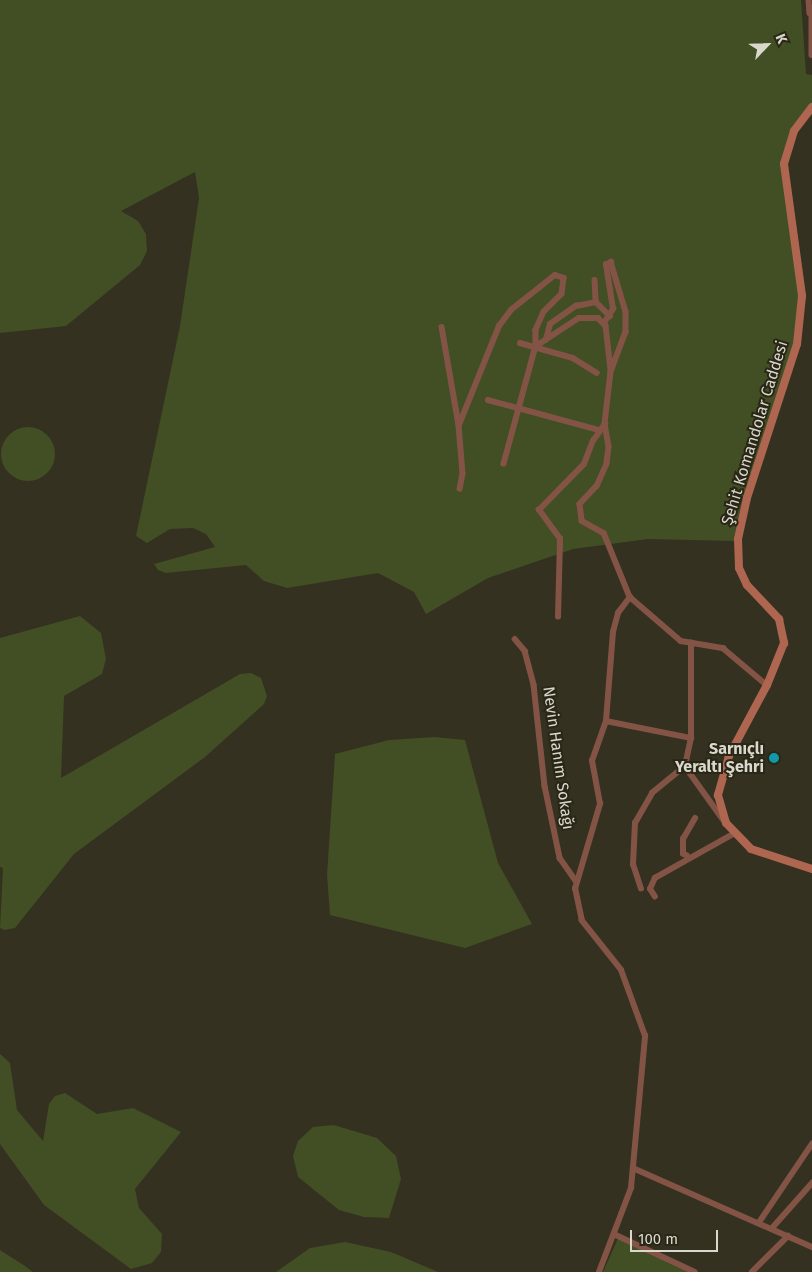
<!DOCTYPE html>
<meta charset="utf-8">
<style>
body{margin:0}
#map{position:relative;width:812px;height:1272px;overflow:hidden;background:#343120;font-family:"Fira Sans",sans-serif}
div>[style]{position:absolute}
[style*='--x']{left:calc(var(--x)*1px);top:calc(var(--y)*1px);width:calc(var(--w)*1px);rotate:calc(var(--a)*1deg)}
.green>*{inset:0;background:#424e24}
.round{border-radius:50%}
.minor>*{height:5.5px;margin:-2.75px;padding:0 2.75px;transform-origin:2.75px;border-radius:2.75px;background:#835446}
.secondary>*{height:8px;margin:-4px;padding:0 4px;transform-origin:4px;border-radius:4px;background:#af6650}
.dots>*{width:14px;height:14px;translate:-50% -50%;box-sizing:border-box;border:2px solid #2a2717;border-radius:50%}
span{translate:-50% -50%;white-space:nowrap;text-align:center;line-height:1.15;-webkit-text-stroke:4px #2a2717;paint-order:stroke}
.street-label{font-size:16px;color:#d9d8cd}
.poi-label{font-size:16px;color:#d9d8cd;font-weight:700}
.right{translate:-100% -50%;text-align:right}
.north{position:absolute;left:742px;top:20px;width:50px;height:50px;-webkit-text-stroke:4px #2a2717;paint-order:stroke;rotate:66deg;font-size:14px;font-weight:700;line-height:20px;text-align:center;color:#d9d8cd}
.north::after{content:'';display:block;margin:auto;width:18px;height:22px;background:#d9d8cd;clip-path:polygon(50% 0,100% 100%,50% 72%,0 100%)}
.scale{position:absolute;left:630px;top:1230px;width:88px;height:22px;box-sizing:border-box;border:2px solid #d9d8cd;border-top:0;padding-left:6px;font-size:15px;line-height:18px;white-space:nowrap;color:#d9d8cd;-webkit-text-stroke:4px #2a2717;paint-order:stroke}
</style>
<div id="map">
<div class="green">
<i style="clip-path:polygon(0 0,801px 0,806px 74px,812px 75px,812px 104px,795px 128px,786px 155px,800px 285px,800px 326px,735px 541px,648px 539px,573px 549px,488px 578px,426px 614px,414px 592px,378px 573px,287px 588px,264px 581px,246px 565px,166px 573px,158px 570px,154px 564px,215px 547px,206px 534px,193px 528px,170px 529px,147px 543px,136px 536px,180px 326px,199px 198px,195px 172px,121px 211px,138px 221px,146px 234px,147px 251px,140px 265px,66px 326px,0 333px)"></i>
<i class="round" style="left:1px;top:427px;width:54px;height:54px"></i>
<i style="clip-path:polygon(80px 616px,101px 633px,106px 659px,102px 674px,64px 696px,61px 778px,240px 674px,251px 673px,261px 678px,267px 696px,264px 704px,205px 757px,74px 854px,15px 928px,5px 930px,0 928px,3px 868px,0 867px,0 638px)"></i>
<i style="clip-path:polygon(435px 737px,465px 740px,498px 863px,532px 924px,465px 948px,330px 915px,327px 875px,335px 754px,389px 740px)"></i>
<i style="clip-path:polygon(0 1054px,10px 1063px,17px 1110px,43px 1141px,49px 1104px,55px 1096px,65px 1093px,97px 1114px,133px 1108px,181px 1132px,135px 1189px,139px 1208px,162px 1234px,161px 1252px,152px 1263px,131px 1269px,44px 1205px,0 1144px)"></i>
<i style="clip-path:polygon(334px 1125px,377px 1138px,396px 1156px,401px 1179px,389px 1218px,364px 1217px,339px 1210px,298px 1177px,293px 1156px,298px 1141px,313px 1127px)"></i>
<i style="clip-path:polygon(620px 1234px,669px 1263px,688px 1272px,603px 1272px)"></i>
<i style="clip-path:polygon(345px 1242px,391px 1252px,438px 1272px,276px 1272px,310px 1248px)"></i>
<i style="clip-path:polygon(0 1250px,25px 1266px,33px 1272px,0 1272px)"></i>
</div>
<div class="minor">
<i style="--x:809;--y:0;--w:13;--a:86"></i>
<i style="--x:812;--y:8;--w:47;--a:90"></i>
<i style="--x:595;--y:280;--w:22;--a:87"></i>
<i style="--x:604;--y:323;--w:17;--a:-57"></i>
<i style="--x:613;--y:309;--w:45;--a:-99"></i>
<i style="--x:606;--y:265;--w:6;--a:-31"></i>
<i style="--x:611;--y:262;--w:52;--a:73.3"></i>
<i style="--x:626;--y:312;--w:20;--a:90"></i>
<i style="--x:626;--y:332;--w:43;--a:110.6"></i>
<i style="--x:611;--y:372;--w:52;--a:96.6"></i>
<i style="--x:605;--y:424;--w:23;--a:80"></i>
<i style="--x:609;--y:447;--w:17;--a:97"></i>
<i style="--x:607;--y:464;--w:24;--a:114"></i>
<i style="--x:597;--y:486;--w:25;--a:133"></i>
<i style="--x:580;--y:504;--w:17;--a:83"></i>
<i style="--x:582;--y:521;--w:25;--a:29"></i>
<i style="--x:604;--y:533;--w:69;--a:67.9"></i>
<i style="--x:630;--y:597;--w:67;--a:40.8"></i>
<i style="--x:681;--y:641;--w:43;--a:9.5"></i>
<i style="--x:723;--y:648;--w:57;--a:40.1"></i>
<i style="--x:442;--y:327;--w:99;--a:80.2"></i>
<i style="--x:459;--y:425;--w:107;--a:-68"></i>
<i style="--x:499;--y:326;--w:20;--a:-53"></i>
<i style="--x:511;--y:310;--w:56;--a:-38.5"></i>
<i style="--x:555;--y:275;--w:9;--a:18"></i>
<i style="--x:564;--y:278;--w:16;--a:97"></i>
<i style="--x:562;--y:294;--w:25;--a:135"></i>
<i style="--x:544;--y:312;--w:20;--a:114"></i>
<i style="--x:536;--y:330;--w:16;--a:90"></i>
<i style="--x:536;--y:346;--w:122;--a:105.2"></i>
<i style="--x:546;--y:340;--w:16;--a:-76"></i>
<i style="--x:550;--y:324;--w:32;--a:-35"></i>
<i style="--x:576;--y:306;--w:20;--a:-11"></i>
<i style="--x:596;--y:302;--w:20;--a:45"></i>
<i style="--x:520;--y:343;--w:55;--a:15.8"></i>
<i style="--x:573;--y:358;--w:28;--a:32"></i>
<i style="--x:536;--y:346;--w:51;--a:-33.1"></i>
<i style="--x:579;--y:318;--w:19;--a:0"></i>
<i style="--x:598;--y:318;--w:11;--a:45"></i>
<i style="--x:606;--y:326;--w:44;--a:83.5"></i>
<i style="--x:488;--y:400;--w:115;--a:15.1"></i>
<i style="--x:459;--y:425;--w:49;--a:85.3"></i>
<i style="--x:463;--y:474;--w:15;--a:101"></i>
<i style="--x:558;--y:617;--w:78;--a:-88.5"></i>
<i style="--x:560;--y:539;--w:36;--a:-126"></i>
<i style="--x:539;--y:510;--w:64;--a:-45.6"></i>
<i style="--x:584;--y:464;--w:25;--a:-69"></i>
<i style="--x:593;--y:441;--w:21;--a:-55"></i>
<i style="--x:515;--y:639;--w:16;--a:50"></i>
<i style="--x:525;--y:651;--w:35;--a:75"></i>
<i style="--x:534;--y:685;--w:102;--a:83.8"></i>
<i style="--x:545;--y:786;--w:74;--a:78.2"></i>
<i style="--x:560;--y:858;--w:28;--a:55"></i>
<i style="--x:606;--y:721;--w:87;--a:11.3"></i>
<i style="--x:685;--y:766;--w:65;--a:54.4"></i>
<i style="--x:687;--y:856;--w:4;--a:-153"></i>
<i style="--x:683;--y:854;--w:15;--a:-90"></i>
<i style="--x:683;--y:839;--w:24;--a:-60"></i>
<i style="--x:641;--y:889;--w:25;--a:-108"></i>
<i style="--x:633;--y:865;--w:42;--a:-87.3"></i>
<i style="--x:635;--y:823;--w:34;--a:-60"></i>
<i style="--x:652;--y:793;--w:43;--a:-39.3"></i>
<i style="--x:685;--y:766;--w:29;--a:-78"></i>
<i style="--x:691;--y:738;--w:95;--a:-90"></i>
<i style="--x:655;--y:897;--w:9;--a:-122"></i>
<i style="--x:650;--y:889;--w:12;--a:-66"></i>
<i style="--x:655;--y:878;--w:90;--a:-29.4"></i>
<i style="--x:633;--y:1168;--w:196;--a:23.8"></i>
<i style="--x:760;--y:1221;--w:93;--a:-56"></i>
<i style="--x:773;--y:1227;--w:59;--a:-48.4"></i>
<i style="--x:614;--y:1234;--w:89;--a:25.1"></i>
<i style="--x:599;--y:1272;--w:90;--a:-69.1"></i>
<i style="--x:631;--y:1188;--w:153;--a:-84.7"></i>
<i style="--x:645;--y:1036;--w:70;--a:-110"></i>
<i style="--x:621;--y:970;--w:63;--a:-128.5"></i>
<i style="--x:582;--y:921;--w:33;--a:-102"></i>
<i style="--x:575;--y:889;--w:89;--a:-73.6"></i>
<i style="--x:600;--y:804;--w:44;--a:-100.5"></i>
<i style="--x:592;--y:761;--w:42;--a:-70.7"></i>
<i style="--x:606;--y:721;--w:89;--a:-85.5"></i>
<i style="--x:613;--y:632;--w:20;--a:-75"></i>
<i style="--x:618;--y:613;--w:20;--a:-53"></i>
<i style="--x:752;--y:1272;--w:51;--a:-45"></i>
</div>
<div class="secondary">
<i style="--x:812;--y:107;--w:30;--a:127"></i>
<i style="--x:794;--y:131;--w:34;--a:107"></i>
<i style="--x:784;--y:164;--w:133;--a:82.2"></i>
<i style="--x:802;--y:296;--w:48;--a:95.9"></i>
<i style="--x:797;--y:344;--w:162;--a:108"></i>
<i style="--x:747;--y:498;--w:42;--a:102.4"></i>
<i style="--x:738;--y:539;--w:29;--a:88"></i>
<i style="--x:739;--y:568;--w:19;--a:65"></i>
<i style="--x:747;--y:585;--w:47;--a:46.7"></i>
<i style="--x:779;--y:619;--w:25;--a:78"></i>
<i style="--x:784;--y:643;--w:45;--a:112"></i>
<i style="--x:767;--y:685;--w:81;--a:118.2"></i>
<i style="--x:729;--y:756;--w:41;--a:105.8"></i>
<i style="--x:718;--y:795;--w:29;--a:74"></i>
<i style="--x:726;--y:823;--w:36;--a:46"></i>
<i style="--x:751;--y:849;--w:64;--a:18.2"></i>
</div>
<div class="dots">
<i style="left:774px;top:758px;background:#0f9aa8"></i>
</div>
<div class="street-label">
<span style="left:755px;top:433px;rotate:-73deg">Şehit Komandolar Caddesi</span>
<span style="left:558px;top:758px;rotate:82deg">Nevin Hanım Sokağı</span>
</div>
<div class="poi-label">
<span class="right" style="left:764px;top:758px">Sarnıçlı<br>Yeraltı Şehri</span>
</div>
<div class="north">K</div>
<div class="scale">100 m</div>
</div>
